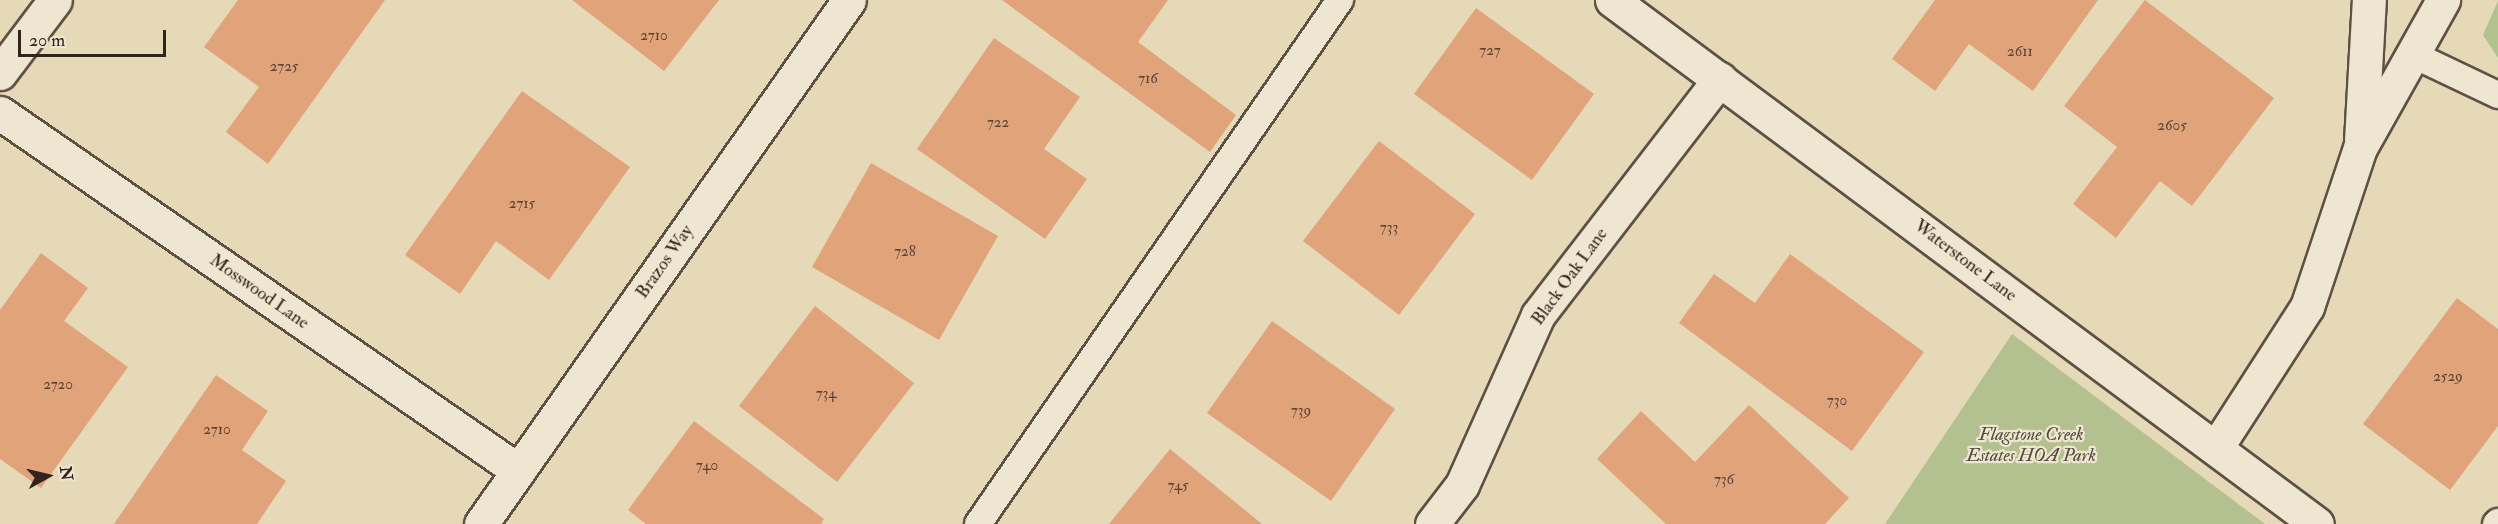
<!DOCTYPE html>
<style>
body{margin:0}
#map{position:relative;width:2498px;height:524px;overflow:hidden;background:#e6d9b8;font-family:"IM FELL Double Pica",serif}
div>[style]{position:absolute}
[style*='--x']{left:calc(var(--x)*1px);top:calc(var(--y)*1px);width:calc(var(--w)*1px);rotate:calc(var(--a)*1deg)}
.green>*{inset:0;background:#b3c090}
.building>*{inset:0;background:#e1a37a}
.roads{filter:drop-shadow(2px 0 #5e5144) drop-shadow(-2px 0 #5e5144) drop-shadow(0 2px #5e5144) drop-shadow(0 -2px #5e5144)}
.service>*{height:26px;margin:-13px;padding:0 13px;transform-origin:13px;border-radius:13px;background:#efe6d1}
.minor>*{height:33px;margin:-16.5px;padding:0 16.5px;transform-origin:16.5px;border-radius:16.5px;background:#efe6d1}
.tertiary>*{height:33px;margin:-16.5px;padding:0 16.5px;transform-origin:16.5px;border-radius:16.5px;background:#efe6d1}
span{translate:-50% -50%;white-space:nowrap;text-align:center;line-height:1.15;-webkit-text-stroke:4.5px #efe6d1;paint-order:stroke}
.number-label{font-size:15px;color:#5c4434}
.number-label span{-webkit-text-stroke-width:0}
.street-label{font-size:18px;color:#30241d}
.park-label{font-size:18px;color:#514b3a;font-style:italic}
.north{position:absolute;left:18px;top:446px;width:60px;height:60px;-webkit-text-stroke:4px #efe6d1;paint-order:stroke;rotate:82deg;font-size:16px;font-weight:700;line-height:24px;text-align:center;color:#30241d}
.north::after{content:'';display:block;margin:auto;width:21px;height:27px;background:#30241d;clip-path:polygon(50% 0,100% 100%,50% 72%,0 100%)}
.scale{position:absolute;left:18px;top:30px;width:148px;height:27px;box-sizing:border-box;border:3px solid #30241d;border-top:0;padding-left:8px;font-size:18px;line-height:21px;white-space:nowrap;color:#30241d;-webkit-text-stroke:4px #efe6d1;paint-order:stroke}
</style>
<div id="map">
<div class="green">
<i style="clip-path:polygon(2498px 1px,2498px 58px,2483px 35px)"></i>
<i style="clip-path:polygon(2012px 334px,2265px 524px,1885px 524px)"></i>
</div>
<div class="building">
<i style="clip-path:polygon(238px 0,385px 0,268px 164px,226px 132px,259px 87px,204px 47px)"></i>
<i style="clip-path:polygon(572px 0,719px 0,664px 71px)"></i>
<i style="clip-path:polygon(1002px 0,1168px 0,1138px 42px,1236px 115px,1210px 152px)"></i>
<i style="clip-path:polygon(1935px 0,2098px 0,2033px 91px,1969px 44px,1935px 91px,1892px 59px)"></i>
<i style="clip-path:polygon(2145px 0,2274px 98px,2192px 206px,2160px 181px,2116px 238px,2073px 204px,2117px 147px,2064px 106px)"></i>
<i style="clip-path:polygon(1476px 8px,1594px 94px,1532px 180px,1414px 94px)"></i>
<i style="clip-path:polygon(994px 38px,1080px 97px,1044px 149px,1087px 179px,1045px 239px,917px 149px)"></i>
<i style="clip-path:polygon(522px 91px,630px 167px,549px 280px,496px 241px,460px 294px,405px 255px)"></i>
<i style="clip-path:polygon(1379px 141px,1475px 214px,1399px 315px,1303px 241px)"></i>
<i style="clip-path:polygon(871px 163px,998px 236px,939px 340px,812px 267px)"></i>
<i style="clip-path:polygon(41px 253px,88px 288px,64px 321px,128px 367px,41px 488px,0 459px,0 310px)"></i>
<i style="clip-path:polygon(1790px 254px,1924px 352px,1852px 451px,1679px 323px,1714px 274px,1755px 303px)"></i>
<i style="clip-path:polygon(2457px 298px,2498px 329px,2498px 426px,2450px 490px,2363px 424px)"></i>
<i style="clip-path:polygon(815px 306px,914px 383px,837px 482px,739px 406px)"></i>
<i style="clip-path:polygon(1272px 321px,1395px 409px,1331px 501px,1207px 413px)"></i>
<i style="clip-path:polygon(216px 375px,268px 411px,242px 450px,286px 481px,257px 524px,114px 524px)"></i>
<i style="clip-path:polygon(1749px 405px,1849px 498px,1825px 524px,1666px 524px,1597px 459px,1641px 411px,1695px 462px)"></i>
<i style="clip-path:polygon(694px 421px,824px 519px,821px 524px,646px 524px,628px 510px)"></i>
<i style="clip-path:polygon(1170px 449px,1262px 524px,1109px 524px)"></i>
</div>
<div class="roads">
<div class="service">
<i style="--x:2414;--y:55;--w:93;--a:25.5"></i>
<i style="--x:978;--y:524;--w:637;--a:-55.36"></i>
<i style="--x:2496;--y:524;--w:3;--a:-45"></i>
</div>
<div class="minor">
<i style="--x:1612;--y:0;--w:878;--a:36.62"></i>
<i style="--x:0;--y:113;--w:630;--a:34.6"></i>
<i style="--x:2361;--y:141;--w:141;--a:-86.8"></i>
<i style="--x:2216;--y:448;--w:168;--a:-57.2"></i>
<i style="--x:2307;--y:307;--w:168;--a:-71.6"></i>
<i style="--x:2360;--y:148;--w:170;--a:-60.7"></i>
<i style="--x:481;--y:524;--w:640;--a:-54.92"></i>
<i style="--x:1432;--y:524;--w:49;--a:-52.4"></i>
<i style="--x:1462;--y:485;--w:186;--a:-65.9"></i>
<i style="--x:1538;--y:315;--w:298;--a:-52.4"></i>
</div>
<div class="tertiary">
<i style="--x:0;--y:73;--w:91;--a:-53"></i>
</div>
</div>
<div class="number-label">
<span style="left:654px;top:36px">2710</span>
<span style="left:1490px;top:51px">727</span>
<span style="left:2020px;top:52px">2611</span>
<span style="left:284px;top:67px">2725</span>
<span style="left:1148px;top:79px">716</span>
<span style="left:998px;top:123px">722</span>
<span style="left:2172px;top:126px">2605</span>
<span style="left:522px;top:204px">2715</span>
<span style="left:1389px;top:228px">733</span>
<span style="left:905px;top:252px">728</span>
<span style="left:2448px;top:377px">2529</span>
<span style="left:58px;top:385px">2720</span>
<span style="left:826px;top:394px">734</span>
<span style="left:1837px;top:401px">730</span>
<span style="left:1301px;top:411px">739</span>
<span style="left:217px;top:430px">2710</span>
<span style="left:707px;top:466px">740</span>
<span style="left:1724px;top:480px">736</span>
<span style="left:1178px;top:486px">745</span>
</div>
<div class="street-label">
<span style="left:1965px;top:261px;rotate:37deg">Waterstone Lane</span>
<span style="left:665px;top:262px;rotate:-55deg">Brazos Way</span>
<span style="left:1570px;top:277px;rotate:-54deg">Black Oak Lane</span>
<span style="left:259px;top:292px;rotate:35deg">Mosswood Lane</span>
</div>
<div class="park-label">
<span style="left:2031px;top:446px">Flagstone Creek<br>Estates HOA Park</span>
</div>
<div class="north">N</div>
<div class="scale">20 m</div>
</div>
